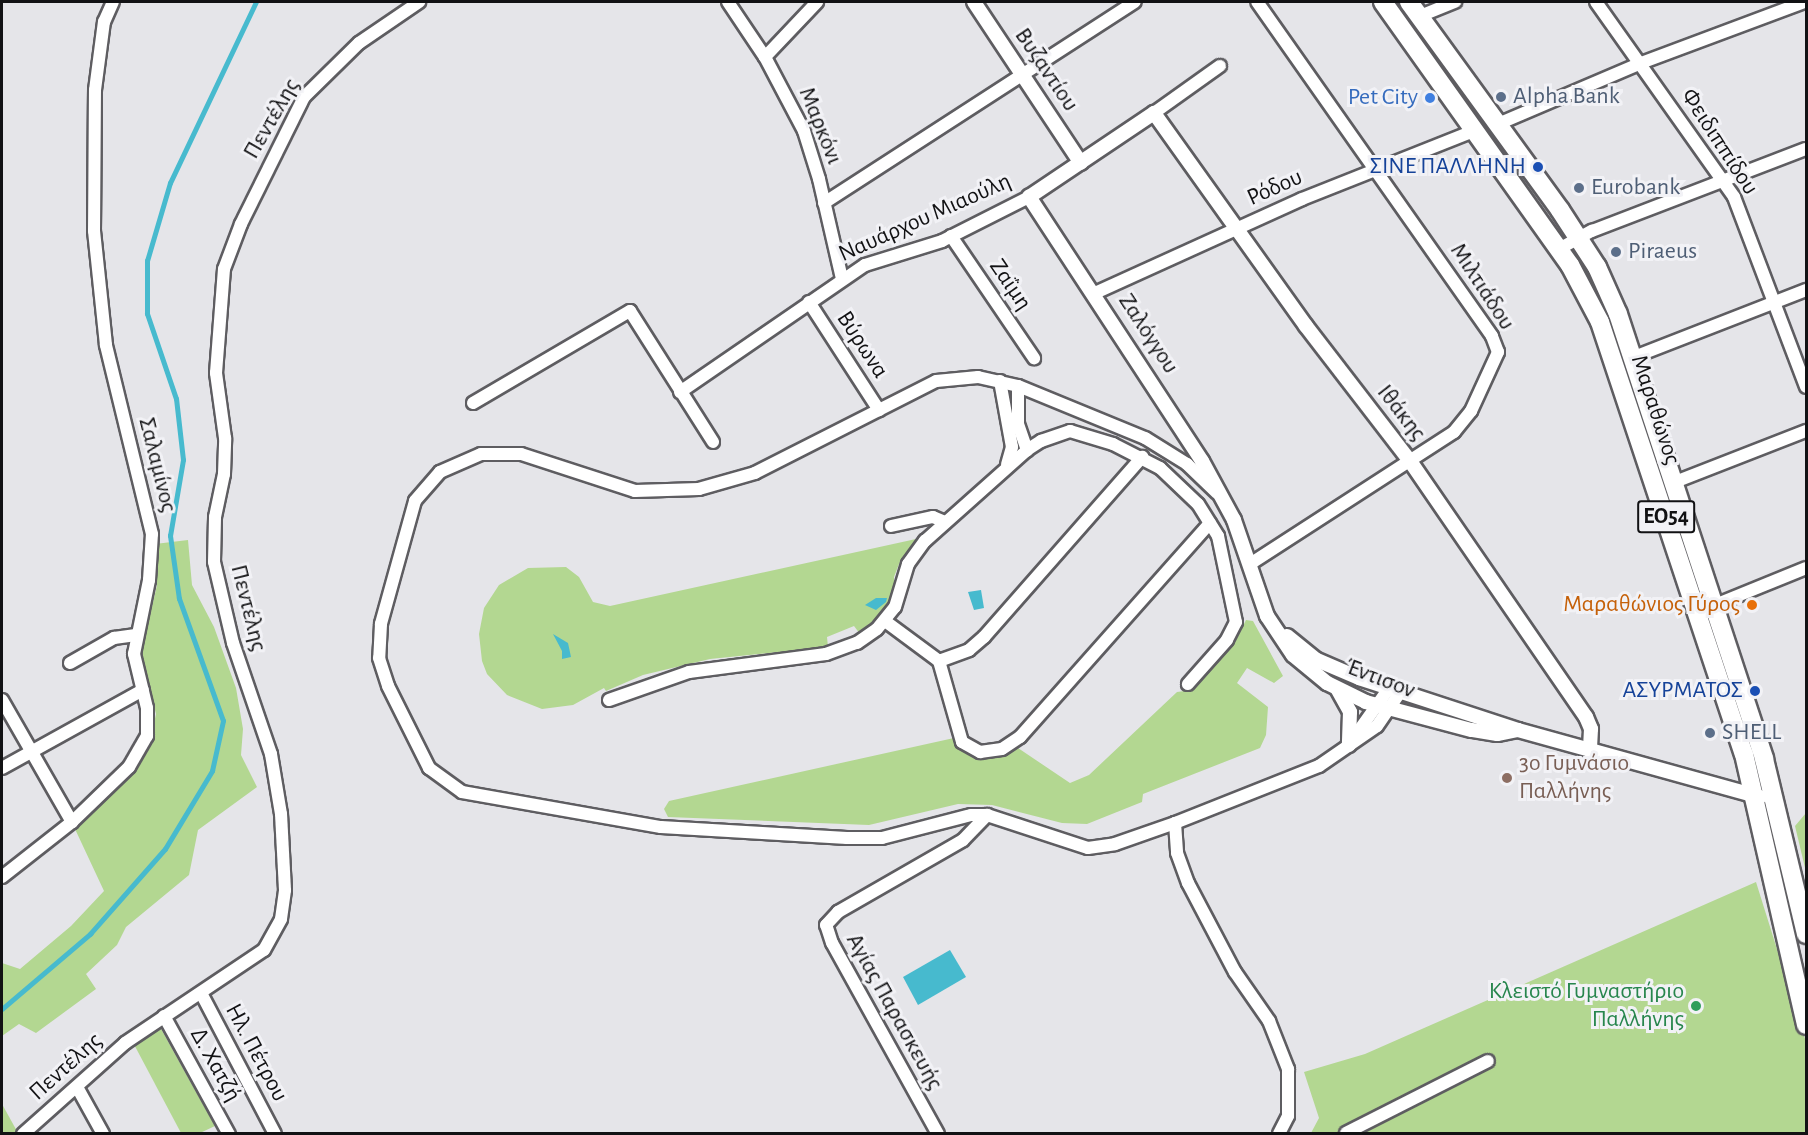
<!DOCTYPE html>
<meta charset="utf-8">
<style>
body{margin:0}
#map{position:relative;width:1808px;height:1135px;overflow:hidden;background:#e5e5e9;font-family:"Alegreya Sans",sans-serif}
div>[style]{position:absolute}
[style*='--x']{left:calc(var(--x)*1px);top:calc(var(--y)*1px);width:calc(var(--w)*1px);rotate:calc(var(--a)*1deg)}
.green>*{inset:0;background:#b3d791}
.water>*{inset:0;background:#47bace}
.stream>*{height:4.5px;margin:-2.25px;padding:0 2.25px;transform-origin:2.25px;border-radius:2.25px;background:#47bace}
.roads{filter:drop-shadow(2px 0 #5e5d61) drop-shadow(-2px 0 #5e5d61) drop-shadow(0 2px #5e5d61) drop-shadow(0 -2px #5e5d61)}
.minor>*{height:12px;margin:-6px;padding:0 6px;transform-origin:6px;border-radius:6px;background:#fff}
.tertiary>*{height:14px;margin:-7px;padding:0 7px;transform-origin:7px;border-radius:7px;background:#fff}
.primary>*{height:18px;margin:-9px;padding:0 9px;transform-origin:9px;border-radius:9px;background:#fff}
.dots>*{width:16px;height:16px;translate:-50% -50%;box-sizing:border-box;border:3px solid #f2f2f6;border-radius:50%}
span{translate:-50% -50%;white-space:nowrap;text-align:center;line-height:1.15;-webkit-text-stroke:6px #f2f2f6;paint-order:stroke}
.shield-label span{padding:2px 4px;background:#f2f2f6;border:2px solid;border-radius:4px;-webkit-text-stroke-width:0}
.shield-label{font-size:22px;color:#121214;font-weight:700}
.street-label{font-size:24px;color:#121214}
.service-label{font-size:24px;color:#4e5e75}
.left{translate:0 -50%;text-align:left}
.shop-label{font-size:24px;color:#366cbe}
.right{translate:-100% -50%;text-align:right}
.transit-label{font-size:24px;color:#164399}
.food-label{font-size:24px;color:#c56008}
.education-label{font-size:24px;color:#785e54}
.leisure-label{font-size:24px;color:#27864d}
.frame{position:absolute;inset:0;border:3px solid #121214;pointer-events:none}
</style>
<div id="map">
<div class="green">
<i style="clip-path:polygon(916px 539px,899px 564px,894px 577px,895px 598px,885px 613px,860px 634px,854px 626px,827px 637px,828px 647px,710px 659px,643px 675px,606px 691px,604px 688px,573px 705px,542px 709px,507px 695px,487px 674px,482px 661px,479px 634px,484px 608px,499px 585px,528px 568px,566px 567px,579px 577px,593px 602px,610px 606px)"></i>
<i style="clip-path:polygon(188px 540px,192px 585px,214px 627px,236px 688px,243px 729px,241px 755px,257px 787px,198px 830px,189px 875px,126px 927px,117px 945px,86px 974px,96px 989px,36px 1033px,19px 1024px,2px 1036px,2px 963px,20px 969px,71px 926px,104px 891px,75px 829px,134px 773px,148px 750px,156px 714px,141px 654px,157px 585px,155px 544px)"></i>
<i style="clip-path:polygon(1246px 620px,1253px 621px,1283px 676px,1274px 683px,1247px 668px,1237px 683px,1268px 707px,1266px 735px,1260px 748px,1143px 794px,1142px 802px,1087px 824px,1062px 823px,992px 805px,958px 804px,869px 825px,668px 817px,664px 809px,669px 801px,954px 738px,973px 757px,990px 758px,1018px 748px,1070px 783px,1089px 775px,1177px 692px,1192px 690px,1236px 640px)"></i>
<i style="clip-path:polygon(1806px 813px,1806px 872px,1795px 826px)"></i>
<i style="clip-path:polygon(1756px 882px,1806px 1042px,1806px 1133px,1311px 1133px,1319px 1118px,1304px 1072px,1365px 1054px)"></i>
<i style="clip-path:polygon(155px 1018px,215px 1126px,200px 1133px,181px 1133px,129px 1035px)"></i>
<i style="clip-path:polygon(2px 1104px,18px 1133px,2px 1133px)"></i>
</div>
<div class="water">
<i style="clip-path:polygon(981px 590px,984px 608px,974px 610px,968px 592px)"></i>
<i style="clip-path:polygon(876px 598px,887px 598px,886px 602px,876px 610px,865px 605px)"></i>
<i style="clip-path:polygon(553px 634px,568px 643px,571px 657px,562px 659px,562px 651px)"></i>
<i style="clip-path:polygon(950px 950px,966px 977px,918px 1005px,903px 977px)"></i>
</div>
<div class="stream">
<i style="--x:2;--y:1009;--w:116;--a:-40.4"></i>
<i style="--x:90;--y:934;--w:113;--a:-48.6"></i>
<i style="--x:165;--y:849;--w:91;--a:-58.9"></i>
<i style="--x:212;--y:771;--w:51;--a:-77.6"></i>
<i style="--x:223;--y:721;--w:130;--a:-109.8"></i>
<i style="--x:179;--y:599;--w:64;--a:-98.1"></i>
<i style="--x:170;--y:536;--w:77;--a:-80.3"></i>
<i style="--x:183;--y:460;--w:61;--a:-96.5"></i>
<i style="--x:176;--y:399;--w:90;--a:-108.8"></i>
<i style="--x:147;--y:314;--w:53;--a:-90"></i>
<i style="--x:147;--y:261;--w:81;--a:-73.6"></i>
<i style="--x:170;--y:183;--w:200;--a:-64.6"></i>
</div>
<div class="roads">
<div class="minor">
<i style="--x:728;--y:2;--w:66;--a:56.1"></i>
<i style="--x:765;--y:57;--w:84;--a:62.2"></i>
<i style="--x:804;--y:131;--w:50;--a:72.6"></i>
<i style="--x:819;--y:179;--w:103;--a:77"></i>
<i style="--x:1596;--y:2;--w:239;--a:54.7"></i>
<i style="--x:1734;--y:197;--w:203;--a:69.2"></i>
<i style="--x:1420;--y:16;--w:38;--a:-22"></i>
<i style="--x:765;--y:57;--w:76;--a:-46.6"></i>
<i style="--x:1154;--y:113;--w:81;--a:-35.5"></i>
<i style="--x:1498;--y:124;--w:155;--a:-23.1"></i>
<i style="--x:1641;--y:63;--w:174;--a:-20.5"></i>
<i style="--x:824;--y:203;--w:370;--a:-32.9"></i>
<i style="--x:951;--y:236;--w:148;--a:55.8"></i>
<i style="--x:1559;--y:249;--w:38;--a:-29"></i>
<i style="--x:1592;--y:231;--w:229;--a:-21"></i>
<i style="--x:1095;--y:293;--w:227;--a:-24.4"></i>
<i style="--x:1302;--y:199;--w:187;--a:-21.6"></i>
<i style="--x:809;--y:302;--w:129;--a:57.1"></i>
<i style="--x:1634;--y:357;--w:185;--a:-21.3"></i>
<i style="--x:1000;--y:381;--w:67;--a:79.7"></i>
<i style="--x:1012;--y:447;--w:18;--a:106"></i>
<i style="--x:1018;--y:386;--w:38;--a:90"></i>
<i style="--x:1018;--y:424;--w:28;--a:71"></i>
<i style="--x:680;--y:392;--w:224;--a:-34.5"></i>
<i style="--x:865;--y:265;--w:81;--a:-17.3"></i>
<i style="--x:942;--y:241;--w:97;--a:-26.8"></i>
<i style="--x:473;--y:403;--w:182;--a:-30.4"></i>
<i style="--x:630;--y:311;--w:155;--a:57.6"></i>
<i style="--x:1675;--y:482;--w:141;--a:-21.3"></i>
<i style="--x:1217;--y:493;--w:42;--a:-136"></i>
<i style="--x:1187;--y:464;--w:49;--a:-148.2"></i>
<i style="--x:1145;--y:438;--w:137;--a:-157.7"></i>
<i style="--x:1018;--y:386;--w:41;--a:-167.3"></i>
<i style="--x:978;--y:377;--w:42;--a:174.6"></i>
<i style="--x:936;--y:381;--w:203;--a:153.1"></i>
<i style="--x:755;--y:473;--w:58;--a:164.1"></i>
<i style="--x:699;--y:489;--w:64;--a:178.2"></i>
<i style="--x:635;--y:491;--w:120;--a:-162"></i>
<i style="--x:521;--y:454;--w:40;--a:180"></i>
<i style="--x:481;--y:454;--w:45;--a:156.3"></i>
<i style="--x:440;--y:472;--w:38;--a:131"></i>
<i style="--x:415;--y:501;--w:128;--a:105.5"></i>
<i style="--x:381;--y:624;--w:34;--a:93"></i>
<i style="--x:379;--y:658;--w:29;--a:72"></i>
<i style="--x:388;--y:686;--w:92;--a:63.4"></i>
<i style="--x:429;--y:768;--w:41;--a:36"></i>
<i style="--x:462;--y:792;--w:202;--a:10"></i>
<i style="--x:661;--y:827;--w:186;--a:3.4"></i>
<i style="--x:847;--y:838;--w:35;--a:0"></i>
<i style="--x:882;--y:838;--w:92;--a:-14.5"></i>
<i style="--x:971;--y:815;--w:16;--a:0"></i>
<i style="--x:987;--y:815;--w:106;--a:18.1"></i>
<i style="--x:1088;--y:848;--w:27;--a:-8"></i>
<i style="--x:1115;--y:844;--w:64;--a:-19.3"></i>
<i style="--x:1175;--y:823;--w:155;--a:-21.6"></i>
<i style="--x:1319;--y:766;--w:70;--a:-34.6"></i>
<i style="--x:1377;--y:726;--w:42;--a:-55.6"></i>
<i style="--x:891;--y:526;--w:43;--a:-12.1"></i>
<i style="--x:933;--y:517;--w:13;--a:23"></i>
<i style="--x:1250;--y:564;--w:243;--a:-32.9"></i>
<i style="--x:1454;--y:432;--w:27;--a:-51"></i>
<i style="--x:1471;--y:411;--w:65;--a:-65.4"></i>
<i style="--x:1498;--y:352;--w:17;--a:-111"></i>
<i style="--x:1492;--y:336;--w:408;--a:-125.1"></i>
<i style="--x:1715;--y:605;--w:98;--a:-22.1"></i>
<i style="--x:885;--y:621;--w:67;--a:36.5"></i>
<i style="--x:939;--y:661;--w:84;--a:74.1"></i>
<i style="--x:962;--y:742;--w:21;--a:29"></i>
<i style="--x:980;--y:752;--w:22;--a:-8"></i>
<i style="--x:1002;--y:749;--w:22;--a:-34"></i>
<i style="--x:1020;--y:737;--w:286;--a:-48.4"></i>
<i style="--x:939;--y:661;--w:32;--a:-20"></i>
<i style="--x:969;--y:650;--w:20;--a:-41"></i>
<i style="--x:984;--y:637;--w:240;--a:-48.7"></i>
<i style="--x:70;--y:663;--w:51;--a:-29.6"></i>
<i style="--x:114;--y:638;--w:22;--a:-8"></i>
<i style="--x:2;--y:700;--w:141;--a:60.2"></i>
<i style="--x:609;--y:700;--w:85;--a:-19.3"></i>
<i style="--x:689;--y:672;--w:138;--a:-7.5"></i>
<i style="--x:826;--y:654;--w:33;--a:-20"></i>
<i style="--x:857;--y:643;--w:24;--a:-35"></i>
<i style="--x:877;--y:629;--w:28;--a:-51"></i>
<i style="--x:895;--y:607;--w:45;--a:-73.2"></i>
<i style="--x:908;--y:564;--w:29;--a:-54"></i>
<i style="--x:925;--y:541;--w:137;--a:-41.7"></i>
<i style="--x:1027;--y:450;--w:17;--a:-33"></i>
<i style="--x:1041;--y:441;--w:31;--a:-19"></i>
<i style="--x:1070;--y:431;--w:45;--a:16.8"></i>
<i style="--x:1113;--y:444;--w:53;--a:27.1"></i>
<i style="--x:1160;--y:468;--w:52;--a:43.5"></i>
<i style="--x:1198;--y:504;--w:38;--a:58"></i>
<i style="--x:1218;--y:536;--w:88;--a:78.2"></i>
<i style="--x:1236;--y:622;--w:20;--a:117"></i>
<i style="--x:1227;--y:640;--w:59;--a:131.6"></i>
<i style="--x:1350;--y:743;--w:69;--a:-54.5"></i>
<i style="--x:2;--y:768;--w:161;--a:-29"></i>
<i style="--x:1175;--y:823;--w:30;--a:86"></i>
<i style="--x:1177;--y:853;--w:32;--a:70"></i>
<i style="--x:1188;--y:883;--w:101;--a:62.2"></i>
<i style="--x:1235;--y:972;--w:60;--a:55.2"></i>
<i style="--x:1269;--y:1021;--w:52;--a:68.4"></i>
<i style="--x:1288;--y:1069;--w:47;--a:90"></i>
<i style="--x:1288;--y:1116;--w:20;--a:117"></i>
<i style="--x:2;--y:877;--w:89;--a:-38.2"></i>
<i style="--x:72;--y:822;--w:79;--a:-44"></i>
<i style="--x:129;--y:767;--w:36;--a:-60"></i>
<i style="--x:147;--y:736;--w:28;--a:-90"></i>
<i style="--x:147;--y:708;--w:56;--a:-103.5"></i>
<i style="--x:134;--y:654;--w:76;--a:-78.5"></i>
<i style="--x:149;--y:580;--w:46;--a:-86.3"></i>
<i style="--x:152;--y:534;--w:195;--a:-103.7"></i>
<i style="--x:106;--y:345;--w:115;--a:-96"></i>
<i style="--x:94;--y:231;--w:141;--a:-89.6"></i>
<i style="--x:95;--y:90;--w:69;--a:-82.5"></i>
<i style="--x:104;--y:22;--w:22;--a:-66"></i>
<i style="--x:201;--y:993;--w:159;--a:62.3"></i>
<i style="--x:164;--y:1016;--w:135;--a:61.2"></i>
<i style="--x:77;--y:1087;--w:54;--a:61"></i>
<i style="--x:1346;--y:1133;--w:159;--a:-26.9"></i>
<i style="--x:23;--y:1134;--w:137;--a:-41.7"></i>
<i style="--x:125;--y:1043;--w:167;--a:-33.8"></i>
<i style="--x:264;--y:950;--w:35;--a:-61"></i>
<i style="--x:281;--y:919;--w:29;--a:-82"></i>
<i style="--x:285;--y:890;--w:76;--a:-93"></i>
<i style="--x:281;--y:814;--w:61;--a:-99.5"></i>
<i style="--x:271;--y:754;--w:117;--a:-108.9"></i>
<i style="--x:233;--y:643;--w:83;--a:-103.2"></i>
<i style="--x:214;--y:562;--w:45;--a:-88.7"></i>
<i style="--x:215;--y:517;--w:44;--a:-78.2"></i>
<i style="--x:224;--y:474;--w:36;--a:-88"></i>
<i style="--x:225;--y:438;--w:66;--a:-97.9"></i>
<i style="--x:216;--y:373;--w:104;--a:-85.6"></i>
<i style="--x:224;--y:269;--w:48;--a:-69.3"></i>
<i style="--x:241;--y:224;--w:142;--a:-63.6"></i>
<i style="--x:304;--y:97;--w:77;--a:-44.5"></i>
<i style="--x:359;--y:43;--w:73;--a:-34.3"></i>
<i style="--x:938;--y:1134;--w:218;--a:-119"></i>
<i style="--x:832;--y:943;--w:19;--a:-108"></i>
<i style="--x:826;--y:925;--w:18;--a:-47"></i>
<i style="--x:838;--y:912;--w:144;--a:-29.9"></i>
<i style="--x:963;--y:840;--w:35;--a:-46"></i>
</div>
<div class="tertiary">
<i style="--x:974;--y:2;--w:193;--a:56.4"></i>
<i style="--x:1287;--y:636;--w:38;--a:39"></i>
<i style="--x:1317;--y:660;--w:46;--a:23.2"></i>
<i style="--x:1359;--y:678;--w:167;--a:18.1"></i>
<i style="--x:1518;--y:730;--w:251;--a:15.5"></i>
<i style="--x:1338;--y:690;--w:25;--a:61"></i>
<i style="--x:1350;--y:712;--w:33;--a:92"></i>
<i style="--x:1518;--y:730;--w:21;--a:169"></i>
<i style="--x:1497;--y:734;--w:26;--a:-171"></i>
<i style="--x:1471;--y:730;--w:109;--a:-165.1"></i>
<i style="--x:1366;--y:702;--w:43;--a:-154"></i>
<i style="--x:1327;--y:683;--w:44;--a:-140.5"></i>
<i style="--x:1293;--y:655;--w:47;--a:-123.7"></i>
<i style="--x:1267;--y:616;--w:102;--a:-109"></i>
<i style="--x:1234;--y:520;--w:67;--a:-118.5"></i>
<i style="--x:1202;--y:461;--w:316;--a:-123.2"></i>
<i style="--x:1029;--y:197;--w:151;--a:-33.9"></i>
<i style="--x:1154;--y:113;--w:262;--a:54.5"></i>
<i style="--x:1306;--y:326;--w:170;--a:52.4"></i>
<i style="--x:1410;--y:461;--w:311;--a:55.5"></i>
<i style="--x:1586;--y:717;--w:13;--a:67"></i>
<i style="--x:1591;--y:729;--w:21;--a:93"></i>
</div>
<div class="primary">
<i style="--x:1383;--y:2;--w:323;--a:54.6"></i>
<i style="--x:1570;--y:265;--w:64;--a:62.2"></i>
<i style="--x:1600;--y:322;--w:455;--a:71.6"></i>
<i style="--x:1744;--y:754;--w:278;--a:77.1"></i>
<i style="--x:1409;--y:2;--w:257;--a:54"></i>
<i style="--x:1560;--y:210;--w:68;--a:57"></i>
<i style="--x:1597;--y:267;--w:51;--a:65.9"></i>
<i style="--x:1618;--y:314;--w:468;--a:71.8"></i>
<i style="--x:1764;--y:759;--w:180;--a:76.5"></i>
</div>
</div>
<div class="dots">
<i style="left:1501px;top:97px;background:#5c6f8a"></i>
<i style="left:1430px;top:98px;background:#3f7fe0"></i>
<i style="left:1538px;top:167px;background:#1a4fb4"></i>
<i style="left:1579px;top:188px;background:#5c6f8a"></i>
<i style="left:1616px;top:252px;background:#5c6f8a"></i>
<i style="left:1752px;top:605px;background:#e8710a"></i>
<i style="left:1755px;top:691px;background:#1a4fb4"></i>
<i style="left:1710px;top:733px;background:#5c6f8a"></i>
<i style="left:1507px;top:778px;background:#8d6e63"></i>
<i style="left:1696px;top:1006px;background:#2e9e5b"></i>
</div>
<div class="shield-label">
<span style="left:1666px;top:517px">ΕΟ54</span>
</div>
<div class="street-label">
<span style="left:1046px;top:70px;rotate:56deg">Βυζαντίου</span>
<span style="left:272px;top:119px;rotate:-60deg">Πεντέλης</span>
<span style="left:820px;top:126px;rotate:68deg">Μαρκόνι</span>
<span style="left:1719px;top:142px;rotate:57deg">Φειδιππίδου</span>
<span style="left:1275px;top:188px;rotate:-24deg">Ρόδου</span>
<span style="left:925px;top:218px;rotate:-24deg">Ναυάρχου Μιαούλη</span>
<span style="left:1010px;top:285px;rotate:56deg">Ζαΐμη</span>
<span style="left:1482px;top:287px;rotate:57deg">Μιλτιάδου</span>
<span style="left:1148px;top:334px;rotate:57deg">Ζαλόγγου</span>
<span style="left:862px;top:345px;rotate:57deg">Βύρωνα</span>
<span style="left:1655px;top:410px;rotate:72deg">Μαραθώνος</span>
<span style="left:1401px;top:413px;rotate:52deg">Ιθάκης</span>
<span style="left:157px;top:465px;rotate:76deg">Σαλαμίνος</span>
<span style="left:248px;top:608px;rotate:76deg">Πεντέλης</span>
<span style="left:1380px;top:679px;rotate:21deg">Έντισον</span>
<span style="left:894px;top:1012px;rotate:61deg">Αγίας Παρασκευής</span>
<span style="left:256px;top:1053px;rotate:62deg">Ηλ. Πέτρου</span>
<span style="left:215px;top:1065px;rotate:61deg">Δ. Χατζή</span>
<span style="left:66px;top:1067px;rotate:-42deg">Πεντέλης</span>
</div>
<div class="service-label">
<span class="left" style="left:1513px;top:97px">Alpha Bank</span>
<span class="left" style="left:1591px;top:188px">Eurobank</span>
<span class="left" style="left:1628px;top:252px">Piraeus</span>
<span class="left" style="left:1722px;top:733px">SHELL</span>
</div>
<div class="shop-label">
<span class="right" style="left:1418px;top:98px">Pet City</span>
</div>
<div class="transit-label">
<span class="right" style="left:1526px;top:167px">ΣΙΝΕ ΠΑΛΛΗΝΗ</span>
<span class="right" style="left:1743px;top:691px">ΑΣΥΡΜΑΤΟΣ</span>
</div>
<div class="food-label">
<span class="right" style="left:1740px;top:605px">Μαραθώνιος Γύρος</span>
</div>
<div class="education-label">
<span class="left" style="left:1519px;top:778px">3ο Γυμνάσιο<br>Παλλήνης</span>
</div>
<div class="leisure-label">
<span class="right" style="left:1684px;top:1006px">Κλειστό Γυμναστήριο<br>Παλλήνης</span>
</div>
<div class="frame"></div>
</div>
